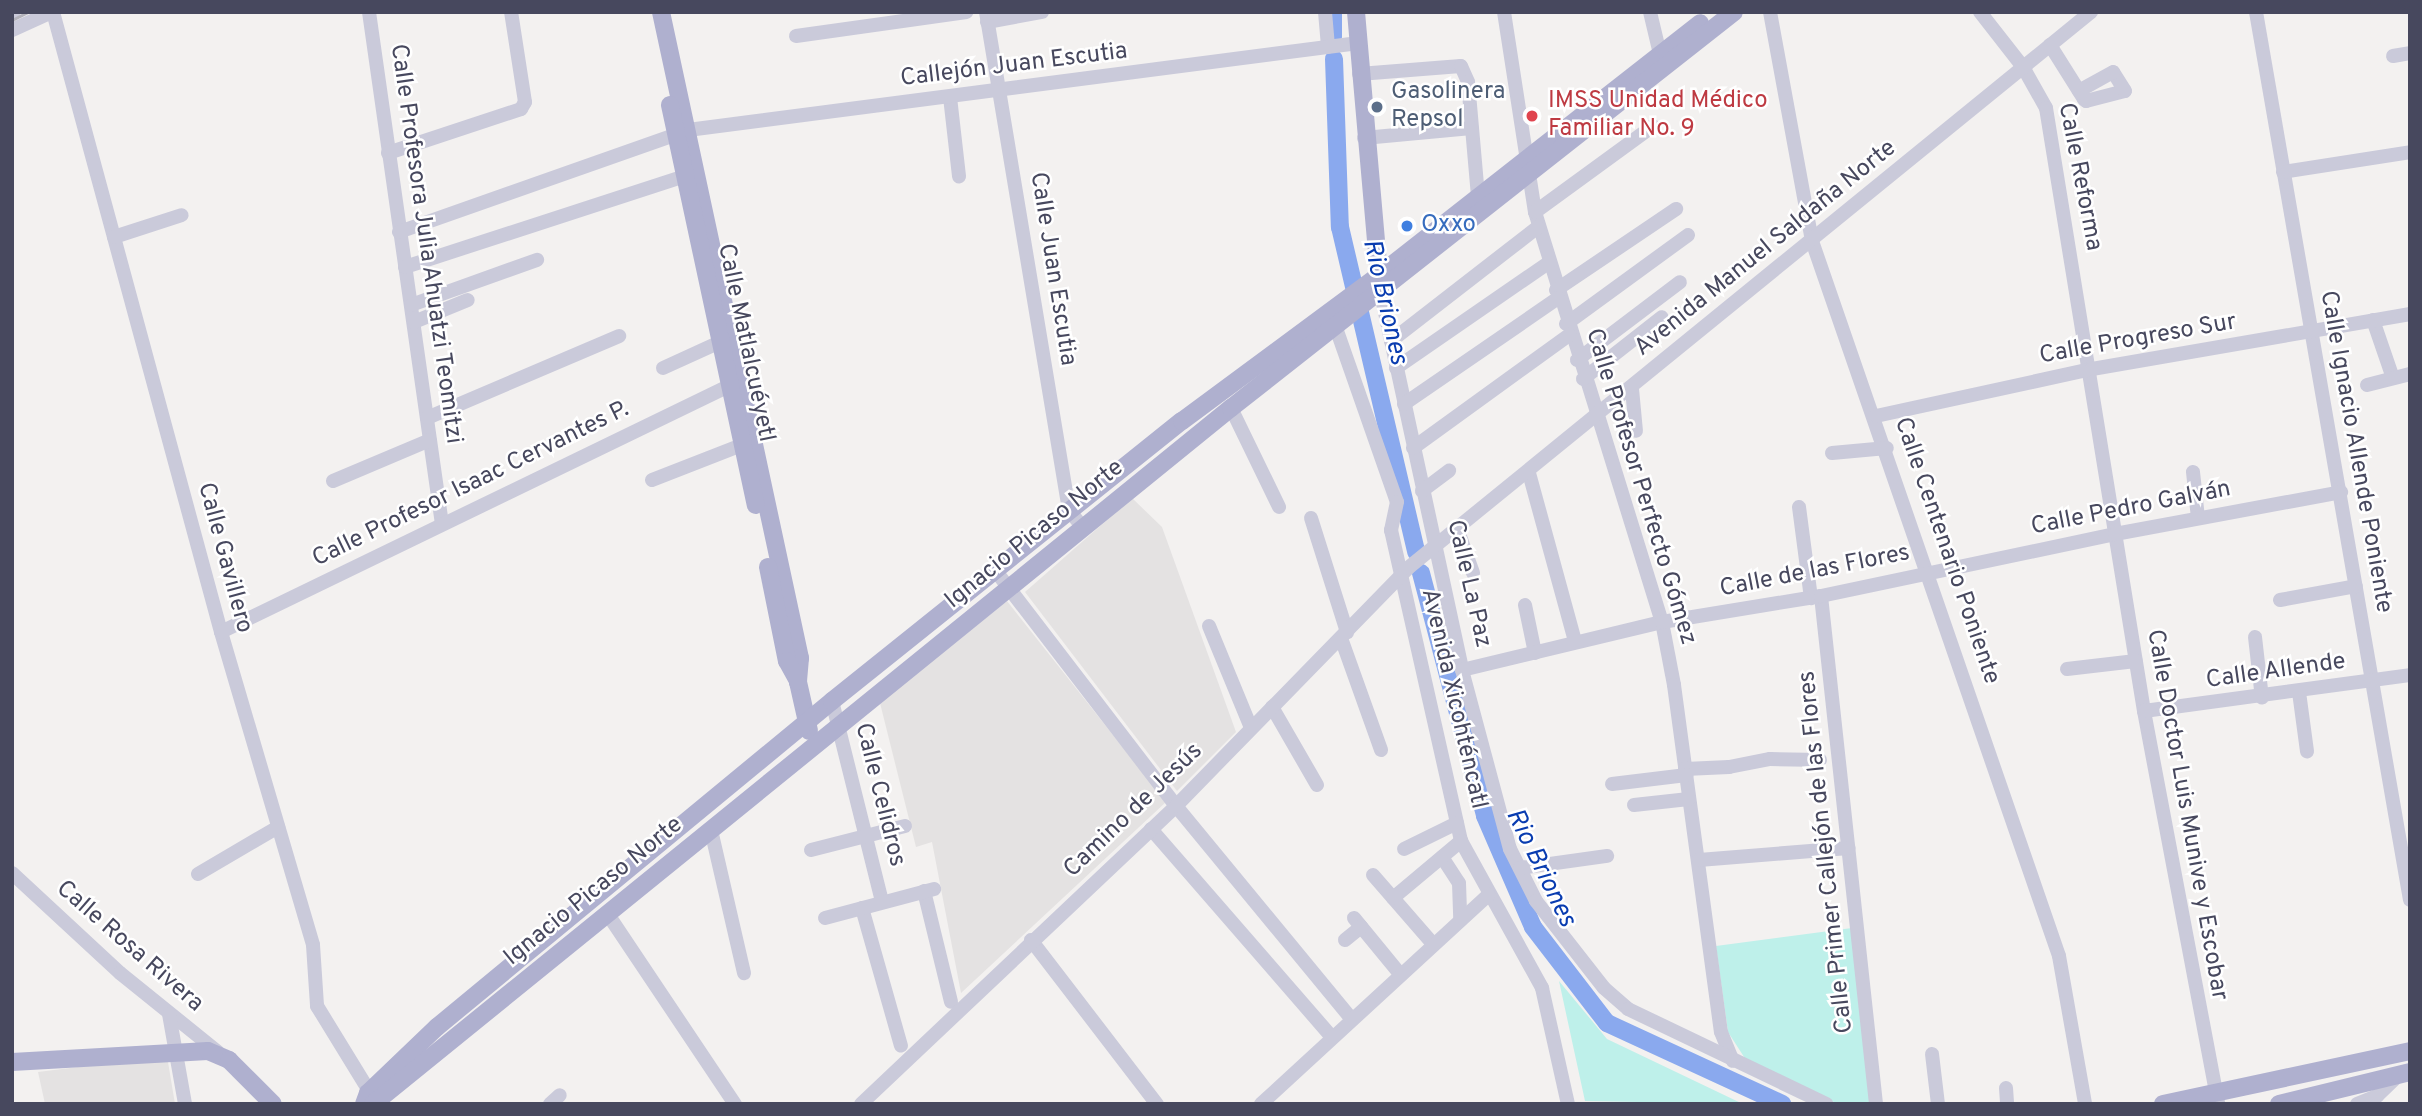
<!DOCTYPE html>
<meta charset="utf-8">
<style>
body{margin:0}
#map{position:relative;width:2422px;height:1116px;overflow:hidden;background:#f3f1f0;font-family:Overpass,sans-serif}
div>[style]{position:absolute}
[style*='--x']{left:calc(var(--x)*1px);top:calc(var(--y)*1px);width:calc(var(--w)*1px);rotate:calc(var(--a)*1deg)}
.education>*{inset:0;background:#e4e2e2}
.green>*{inset:0;background:#bef0ea}
.river>*{height:18px;margin:-9px;padding:0 9px;transform-origin:9px;border-radius:9px;background:#8aa9ee}
.minor>*{height:14px;margin:-7px;padding:0 7px;transform-origin:7px;border-radius:7px;background:#cacada}
.major>*{height:18px;margin:-9px;padding:0 9px;transform-origin:9px;border-radius:9px;background:#afb0cf}
.rail>*{height:2.5px;margin:-1.25px;padding:0 1.25px;transform-origin:1.25px;border-radius:1.25px;background:#b3b2bb}
.dots>*{width:19px;height:19px;translate:-50% -50%;box-sizing:border-box;border:4px solid #fff;border-radius:50%}
span{translate:-50% -50%;white-space:nowrap;text-align:center;line-height:1.15;-webkit-text-stroke:5px #fff;paint-order:stroke}
.street-label{font-size:24px;color:#47485e}
.service-label{font-size:24px;color:#4e5e75}
.left{translate:0 -50%;text-align:left}
.health-label{font-size:24px;color:#be3a42}
.shop-label{font-size:24px;color:#366cbe}
.water-label{font-size:26px;color:#093cb0;font-style:italic}
.frame{position:absolute;inset:0;border:14px solid #47485e;pointer-events:none}
</style>
<div id="map">
<div class="education">
<i style="clip-path:polygon(1132px 498px,1162px 527px,1236px 732px,1177px 791px,1025px 592px)"></i>
<i style="clip-path:polygon(1007px 601px,1166px 802px,961px 993px,932px 842px,916px 847px,880px 703px)"></i>
<i style="clip-path:polygon(167px 1056px,175px 1104px,45px 1104px,38px 1072px)"></i>
</div>
<div class="green">
<i style="clip-path:polygon(1852px 928px,1870px 1104px,1838px 1104px,1746px 1060px,1728px 1032px,1716px 946px)"></i>
<i style="clip-path:polygon(1559px 981px,1607px 1039px,1743px 1104px,1585px 1101px)"></i>
</div>
<div class="river">
<i style="--x:1333;--y:12;--w:25;--a:90"></i>
<i style="--x:1334;--y:59;--w:168;--a:88"></i>
<i style="--x:1340;--y:227;--w:334;--a:76.8"></i>
<i style="--x:1421;--y:573;--w:251;--a:75.2"></i>
<i style="--x:1485;--y:816;--w:121;--a:66.6"></i>
<i style="--x:1533;--y:927;--w:121;--a:52.4"></i>
<i style="--x:1607;--y:1023;--w:193;--a:24.8"></i>
</div>
<div class="minor">
<i style="--x:53;--y:12;--w:642;--a:74.84"></i>
<i style="--x:221;--y:632;--w:326;--a:73.6"></i>
<i style="--x:313;--y:945;--w:61;--a:86.2"></i>
<i style="--x:317;--y:1006;--w:109;--a:58.5"></i>
<i style="--x:369;--y:12;--w:517;--a:81.89"></i>
<i style="--x:986;--y:12;--w:505;--a:80.54"></i>
<i style="--x:1069;--y:510;--w:23;--a:52"></i>
<i style="--x:1325;--y:12;--w:35;--a:85"></i>
<i style="--x:1504;--y:12;--w:202;--a:81.2"></i>
<i style="--x:1535;--y:212;--w:429;--a:72.8"></i>
<i style="--x:1662;--y:622;--w:64;--a:79.2"></i>
<i style="--x:1674;--y:685;--w:350;--a:82.3"></i>
<i style="--x:1721;--y:1032;--w:31;--a:68"></i>
<i style="--x:1650;--y:12;--w:43;--a:76.6"></i>
<i style="--x:1770;--y:12;--w:233;--a:79.6"></i>
<i style="--x:1812;--y:241;--w:756;--a:70.94"></i>
<i style="--x:2059;--y:956;--w:150;--a:80"></i>
<i style="--x:1980;--y:12;--w:70;--a:52"></i>
<i style="--x:2023;--y:67;--w:47;--a:60.7"></i>
<i style="--x:2046;--y:108;--w:611;--a:80.77"></i>
<i style="--x:2144;--y:711;--w:400;--a:79.3"></i>
<i style="--x:2256;--y:12;--w:901;--a:80.16"></i>
<i style="--x:12;--y:13;--w:2;--a:-27"></i>
<i style="--x:987;--y:22;--w:56;--a:-10.3"></i>
<i style="--x:12;--y:30;--w:44;--a:-24.2"></i>
<i style="--x:796;--y:36;--w:172;--a:-8"></i>
<i style="--x:2050;--y:45;--w:64;--a:57.8"></i>
<i style="--x:2084;--y:99;--w:3;--a:45"></i>
<i style="--x:2086;--y:101;--w:40;--a:-14.4"></i>
<i style="--x:2125;--y:91;--w:22;--a:-122"></i>
<i style="--x:2113;--y:72;--w:39;--a:151"></i>
<i style="--x:2393;--y:56;--w:17;--a:-10"></i>
<i style="--x:1359;--y:74;--w:102;--a:-4.5"></i>
<i style="--x:1461;--y:66;--w:17;--a:66"></i>
<i style="--x:1468;--y:82;--w:115;--a:85"></i>
<i style="--x:950;--y:97;--w:80;--a:83.5"></i>
<i style="--x:1364;--y:138;--w:108;--a:-5.3"></i>
<i style="--x:388;--y:153;--w:140;--a:-18.3"></i>
<i style="--x:521;--y:109;--w:8;--a:-60"></i>
<i style="--x:525;--y:102;--w:91;--a:-98.8"></i>
<i style="--x:2283;--y:172;--w:129;--a:-8.9"></i>
<i style="--x:1535;--y:212;--w:146;--a:-36.1"></i>
<i style="--x:399;--y:232;--w:306;--a:-19.4"></i>
<i style="--x:688;--y:130;--w:676;--a:-7.4"></i>
<i style="--x:114;--y:237;--w:71;--a:-17.9"></i>
<i style="--x:405;--y:267;--w:294;--a:-18"></i>
<i style="--x:1556;--y:290;--w:145;--a:-34"></i>
<i style="--x:1381;--y:294;--w:385;--a:77.8"></i>
<i style="--x:1462;--y:670;--w:185;--a:75"></i>
<i style="--x:1510;--y:849;--w:58;--a:63.4"></i>
<i style="--x:1536;--y:901;--w:110;--a:52"></i>
<i style="--x:1604;--y:988;--w:32;--a:41"></i>
<i style="--x:1628;--y:1009;--w:220;--a:25.6"></i>
<i style="--x:411;--y:305;--w:134;--a:-19.7"></i>
<i style="--x:2373;--y:320;--w:61;--a:71"></i>
<i style="--x:414;--y:322;--w:58;--a:-22.2"></i>
<i style="--x:1566;--y:324;--w:151;--a:-36.1"></i>
<i style="--x:1336;--y:328;--w:184;--a:70.7"></i>
<i style="--x:1397;--y:502;--w:29;--a:102"></i>
<i style="--x:1391;--y:530;--w:319;--a:77.3"></i>
<i style="--x:1461;--y:841;--w:168;--a:61.1"></i>
<i style="--x:1542;--y:988;--w:119;--a:77.4"></i>
<i style="--x:1391;--y:341;--w:186;--a:-37.8"></i>
<i style="--x:1577;--y:360;--w:129;--a:-37.1"></i>
<i style="--x:663;--y:368;--w:63;--a:-24.5"></i>
<i style="--x:1396;--y:368;--w:185;--a:-34.6"></i>
<i style="--x:1583;--y:379;--w:100;--a:-38.1"></i>
<i style="--x:2367;--y:385;--w:44;--a:-14.3"></i>
<i style="--x:1632;--y:389;--w:42;--a:84.6"></i>
<i style="--x:1404;--y:404;--w:187;--a:-34.5"></i>
<i style="--x:1231;--y:408;--w:110;--a:64.1"></i>
<i style="--x:1876;--y:416;--w:221;--a:-12.3"></i>
<i style="--x:2092;--y:369;--w:323;--a:-9.8"></i>
<i style="--x:427;--y:418;--w:209;--a:-23.1"></i>
<i style="--x:1413;--y:448;--w:193;--a:-35.9"></i>
<i style="--x:1832;--y:453;--w:55;--a:-5.2"></i>
<i style="--x:2193;--y:472;--w:46;--a:83.8"></i>
<i style="--x:1529;--y:473;--w:174;--a:74.7"></i>
<i style="--x:652;--y:480;--w:97;--a:-21.3"></i>
<i style="--x:333;--y:481;--w:105;--a:-22.9"></i>
<i style="--x:1422;--y:491;--w:34;--a:-37"></i>
<i style="--x:1799;--y:507;--w:92;--a:82.5"></i>
<i style="--x:1311;--y:518;--w:120;--a:72.5"></i>
<i style="--x:1457;--y:528;--w:48;--a:70.4"></i>
<i style="--x:995;--y:570;--w:297;--a:52.5"></i>
<i style="--x:1176;--y:806;--w:275;--a:50.5"></i>
<i style="--x:1821;--y:596;--w:511;--a:83.82"></i>
<i style="--x:2280;--y:600;--w:77;--a:-10.4"></i>
<i style="--x:1525;--y:605;--w:49;--a:78.2"></i>
<i style="--x:1209;--y:626;--w:110;--a:67.6"></i>
<i style="--x:221;--y:632;--w:576;--a:-25.85"></i>
<i style="--x:2255;--y:637;--w:61;--a:83.5"></i>
<i style="--x:1341;--y:638;--w:119;--a:70.3"></i>
<i style="--x:2067;--y:669;--w:69;--a:-6.6"></i>
<i style="--x:1462;--y:670;--w:206;--a:-13.5"></i>
<i style="--x:1662;--y:622;--w:161;--a:-9.3"></i>
<i style="--x:1821;--y:596;--w:300;--a:-11.9"></i>
<i style="--x:2115;--y:534;--w:230;--a:-10.5"></i>
<i style="--x:2299;--y:692;--w:60;--a:82.3"></i>
<i style="--x:832;--y:701;--w:206;--a:76"></i>
<i style="--x:1272;--y:707;--w:90;--a:60"></i>
<i style="--x:2144;--y:711;--w:268;--a:-7.7"></i>
<i style="--x:1685;--y:769;--w:44;--a:-2.6"></i>
<i style="--x:1729;--y:767;--w:42;--a:-11"></i>
<i style="--x:1770;--y:759;--w:50;--a:1.1"></i>
<i style="--x:1612;--y:784;--w:75;--a:-6.9"></i>
<i style="--x:1634;--y:805;--w:55;--a:-6.2"></i>
<i style="--x:1151;--y:829;--w:276;--a:49"></i>
<i style="--x:711;--y:830;--w:147;--a:77"></i>
<i style="--x:1404;--y:849;--w:59;--a:-26.1"></i>
<i style="--x:811;--y:850;--w:97;--a:-14.3"></i>
<i style="--x:1442;--y:857;--w:31;--a:57"></i>
<i style="--x:1459;--y:883;--w:36;--a:88"></i>
<i style="--x:1699;--y:860;--w:150;--a:-4.6"></i>
<i style="--x:1520;--y:868;--w:88;--a:-7.9"></i>
<i style="--x:12;--y:873;--w:147;--a:42.8"></i>
<i style="--x:120;--y:973;--w:126;--a:38.9"></i>
<i style="--x:198;--y:874;--w:93;--a:-30.4"></i>
<i style="--x:1373;--y:875;--w:91;--a:49"></i>
<i style="--x:924;--y:891;--w:114;--a:76.3"></i>
<i style="--x:1393;--y:898;--w:89;--a:-40"></i>
<i style="--x:862;--y:908;--w:143;--a:74.2"></i>
<i style="--x:607;--y:913;--w:230;--a:56.2"></i>
<i style="--x:825;--y:918;--w:113;--a:-14.9"></i>
<i style="--x:1354;--y:918;--w:72;--a:50.6"></i>
<i style="--x:1031;--y:940;--w:207;--a:52.5"></i>
<i style="--x:1345;--y:940;--w:21;--a:-39"></i>
<i style="--x:169;--y:1014;--w:91;--a:79.9"></i>
<i style="--x:1932;--y:1054;--w:50;--a:83.2"></i>
<i style="--x:2006;--y:1088;--w:16;--a:86"></i>
<i style="--x:550;--y:1104;--w:13;--a:-42"></i>
<i style="--x:861;--y:1104;--w:434;--a:-43.4"></i>
<i style="--x:1176;--y:806;--w:332;--a:-45.7"></i>
<i style="--x:1408;--y:568;--w:881;--a:-39.15"></i>
<i style="--x:1261;--y:1104;--w:309;--a:-42.6"></i>
<i style="--x:2357;--y:1104;--w:22;--a:-22"></i>
<i style="--x:2377;--y:1096;--w:32;--a:-44"></i>
</div>
<div class="major">
<i style="--x:661;--y:12;--w:661;--a:77.86"></i>
<i style="--x:800;--y:658;--w:24;--a:95"></i>
<i style="--x:798;--y:682;--w:50;--a:77.3"></i>
<i style="--x:1356;--y:12;--w:273;--a:85"></i>
<i style="--x:670;--y:105;--w:409;--a:77.9"></i>
<i style="--x:768;--y:567;--w:96;--a:78.6"></i>
<i style="--x:787;--y:661;--w:23;--a:61"></i>
<i style="--x:12;--y:1062;--w:196;--a:-3.2"></i>
<i style="--x:208;--y:1051;--w:23;--a:23"></i>
<i style="--x:229;--y:1060;--w:62;--a:45"></i>
<i style="--x:364;--y:1104;--w:12;--a:-70"></i>
<i style="--x:368;--y:1093;--w:95;--a:-43.7"></i>
<i style="--x:437;--y:1027;--w:512;--a:-39.53"></i>
<i style="--x:832;--y:701;--w:448;--a:-38.7"></i>
<i style="--x:1182;--y:421;--w:245;--a:-36.5"></i>
<i style="--x:1379;--y:275;--w:408;--a:-38.1"></i>
<i style="--x:373;--y:1104;--w:1105;--a:-39.05"></i>
<i style="--x:1231;--y:408;--w:640;--a:-38.21"></i>
<i style="--x:2163;--y:1104;--w:253;--a:-12.1"></i>
<i style="--x:2279;--y:1104;--w:135;--a:-13.7"></i>
</div>
<div class="rail">
<i style="--x:12;--y:20;--w:18;--a:-27"></i>
</div>
<div class="dots">
<i style="left:1377px;top:107px;background:#5c6f8a"></i>
<i style="left:1532px;top:116px;background:#e0444e"></i>
<i style="left:1407px;top:226px;background:#3f7fe0"></i>
</div>
<div class="street-label">
<span style="left:1014px;top:66px;rotate:-7deg">Callejón Juan Escutia</span>
<span style="left:2079px;top:177px;rotate:79deg">Calle Reforma</span>
<span style="left:425px;top:244px;rotate:82deg">Calle Profesora Julia Ahuatzi Teomitzi</span>
<span style="left:1766px;top:249px;rotate:-39deg">Avenida Manuel Saldaña Norte</span>
<span style="left:1052px;top:269px;rotate:81deg">Calle Juan Escutia</span>
<span style="left:2138px;top:340px;rotate:-10deg">Calle Progreso Sur</span>
<span style="left:745px;top:343px;rotate:78deg">Calle Matlalcuéyetl</span>
<span style="left:2355px;top:452px;rotate:80deg">Calle Ignacio Allende Poniente</span>
<span style="left:471px;top:485px;rotate:-26deg">Calle Profesor Isaac Cervantes P.</span>
<span style="left:1640px;top:487px;rotate:73deg">Calle Profesor Perfecto Gómez</span>
<span style="left:2131px;top:509px;rotate:-11deg">Calle Pedro Galván</span>
<span style="left:1035px;top:535px;rotate:-39deg">Ignacio Picaso Norte</span>
<span style="left:1946px;top:551px;rotate:71deg">Calle Centenario Poniente</span>
<span style="left:224px;top:558px;rotate:75deg">Calle Gavillero</span>
<span style="left:1815px;top:572px;rotate:-11deg">Calle de las Flores</span>
<span style="left:1468px;top:584px;rotate:77deg">Calle La Paz</span>
<span style="left:2276px;top:672px;rotate:-8deg">Calle Allende</span>
<span style="left:1453px;top:699px;rotate:77deg">Avenida Xicohténcatl</span>
<span style="left:879px;top:795px;rotate:76deg">Calle Celidros</span>
<span style="left:1134px;top:811px;rotate:-44deg">Camino de Jesús</span>
<span style="left:2186px;top:815px;rotate:80deg">Calle Doctor Luis Munive y Escobar</span>
<span style="left:1827px;top:852px;rotate:-96deg">Calle Primer Callejón de las Flores</span>
<span style="left:594px;top:892px;rotate:-39deg">Ignacio Picaso Norte</span>
<span style="left:129px;top:947px;rotate:41deg">Calle Rosa Rivera</span>
</div>
<div class="service-label">
<span class="left" style="left:1391px;top:107px">Gasolinera<br>Repsol</span>
</div>
<div class="health-label">
<span class="left" style="left:1548px;top:116px">IMSS Unidad Médico<br>Familiar No. 9</span>
</div>
<div class="shop-label">
<span class="left" style="left:1421px;top:226px">Oxxo</span>
</div>
<div class="water-label">
<span style="left:1384px;top:302px;rotate:77deg">Rio Briones</span>
<span style="left:1540px;top:868px;rotate:64deg">Rio Briones</span>
</div>
<div class="frame"></div>
</div>
